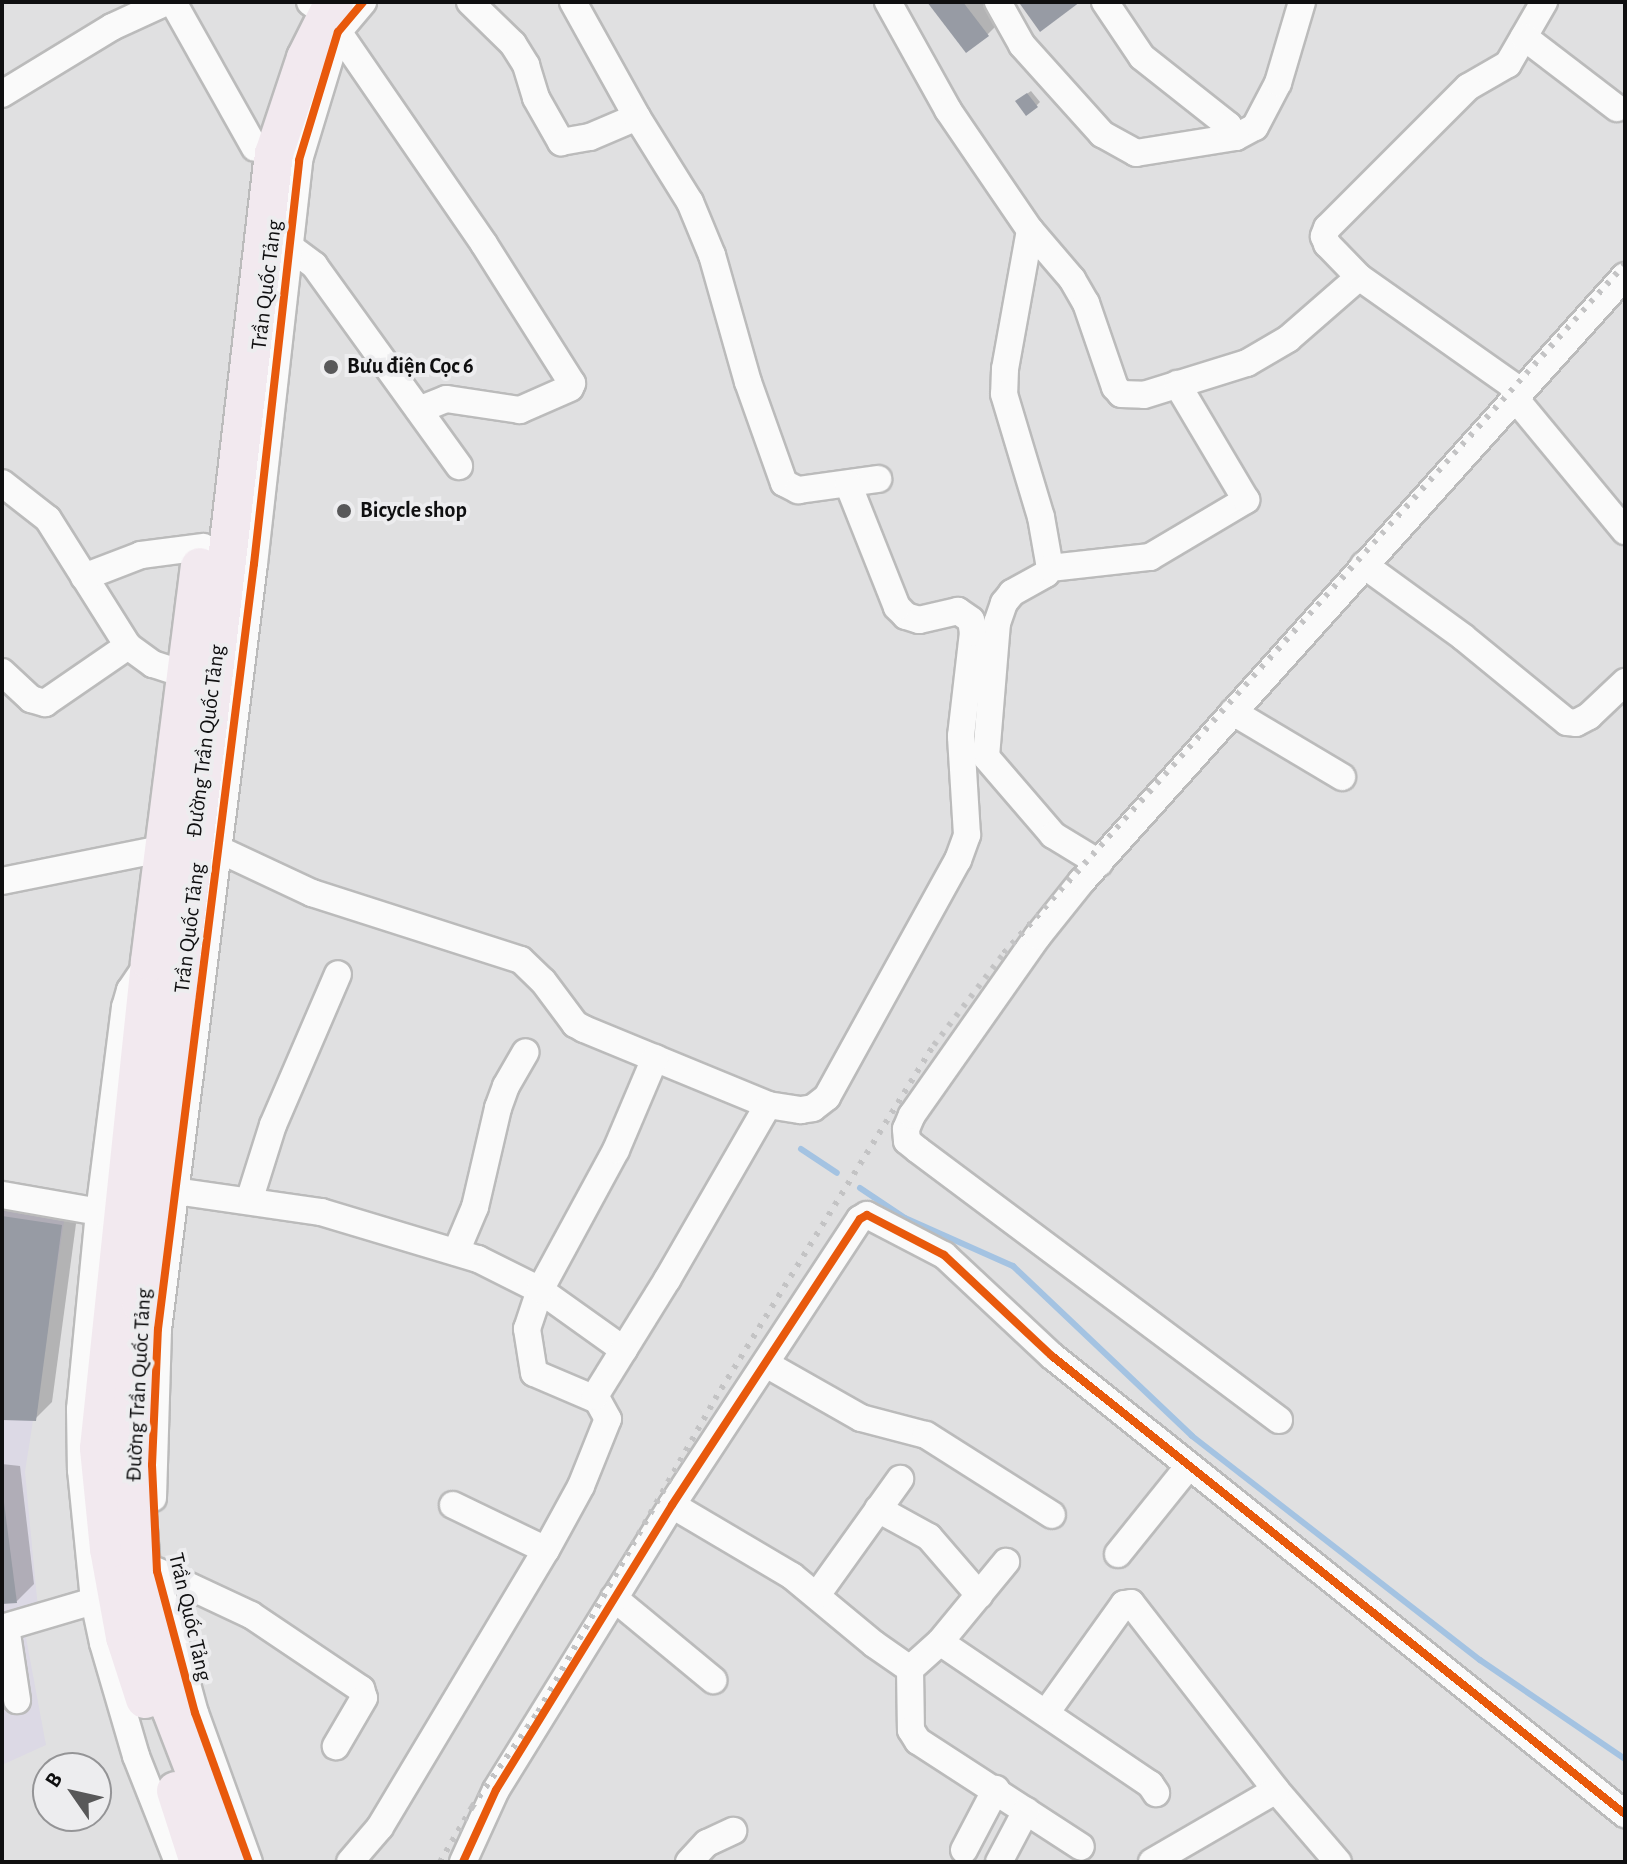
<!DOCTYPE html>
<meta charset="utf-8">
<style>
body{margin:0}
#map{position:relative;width:1627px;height:1864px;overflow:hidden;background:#e0e0e1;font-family:"Alegreya Sans",sans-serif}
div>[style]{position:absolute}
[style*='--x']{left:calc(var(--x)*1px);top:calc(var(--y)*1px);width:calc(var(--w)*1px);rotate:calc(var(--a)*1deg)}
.commercial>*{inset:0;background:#dcd9e5}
.shadow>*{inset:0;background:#0003}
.stream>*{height:6px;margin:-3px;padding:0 3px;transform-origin:3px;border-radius:3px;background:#a4c3e2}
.building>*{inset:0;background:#979ba4}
.roads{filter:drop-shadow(2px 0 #bbb) drop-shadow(-2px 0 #bbb) drop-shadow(0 2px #bbb) drop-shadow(0 -2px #bbb)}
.minor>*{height:26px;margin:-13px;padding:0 13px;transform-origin:13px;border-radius:13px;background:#fafafa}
.highway>*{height:38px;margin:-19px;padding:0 19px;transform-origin:19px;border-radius:19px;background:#f2e9ef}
.rail>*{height:6px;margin-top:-3px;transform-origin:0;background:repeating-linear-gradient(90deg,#c3c3c4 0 4px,transparent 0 12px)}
.cycleway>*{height:8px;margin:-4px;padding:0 4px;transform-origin:4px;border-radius:4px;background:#e8590c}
.dots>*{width:22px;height:22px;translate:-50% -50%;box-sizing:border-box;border:4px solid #ededef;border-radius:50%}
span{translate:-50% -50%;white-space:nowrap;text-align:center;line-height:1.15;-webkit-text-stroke:8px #ededef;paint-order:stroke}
.street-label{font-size:22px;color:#0f0f10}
.poi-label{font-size:22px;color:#0f0f10;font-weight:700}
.left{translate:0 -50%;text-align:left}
.frame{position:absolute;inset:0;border:4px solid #0f0f10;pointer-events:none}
.north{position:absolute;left:32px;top:1752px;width:80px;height:80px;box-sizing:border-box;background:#ededef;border:2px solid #949496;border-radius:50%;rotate:304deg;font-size:22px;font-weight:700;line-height:32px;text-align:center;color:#0f0f10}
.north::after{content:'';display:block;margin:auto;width:28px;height:36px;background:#585859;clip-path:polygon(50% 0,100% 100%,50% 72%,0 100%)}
</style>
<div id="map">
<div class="commercial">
<i style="clip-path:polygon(2px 1207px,65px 1215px,25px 1472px,38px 1609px,22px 1616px,46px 1745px,2px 1765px)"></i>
</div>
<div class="shadow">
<i style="clip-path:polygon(930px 2px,984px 2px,1000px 22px,987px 35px)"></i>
<i style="clip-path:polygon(1031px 91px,1040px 102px,1036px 106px,1021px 98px)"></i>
<i style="clip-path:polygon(2px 1196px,78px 1209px,52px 1402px,35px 1419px,2px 1418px)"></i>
<i style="clip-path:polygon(2px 1464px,20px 1466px,34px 1584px,17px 1601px,2px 1602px)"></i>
<i style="clip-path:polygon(2px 1688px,10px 1688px,7px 1707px,2px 1712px)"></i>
</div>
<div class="stream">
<i style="--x:801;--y:1149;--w:43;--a:33.7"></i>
<i style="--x:860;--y:1188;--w:54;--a:33.7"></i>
<i style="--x:905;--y:1218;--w:118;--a:24"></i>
<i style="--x:1013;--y:1266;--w:247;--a:43.5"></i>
<i style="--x:1192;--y:1436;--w:365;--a:37.9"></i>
<i style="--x:1480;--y:1660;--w:176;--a:34.3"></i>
</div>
<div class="building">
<i style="clip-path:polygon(927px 2px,963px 2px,989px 36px,966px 53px)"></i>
<i style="clip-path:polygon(1022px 2px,1080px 2px,1040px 32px,1020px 4px)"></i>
<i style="clip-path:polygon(1027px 93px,1038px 107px,1026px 116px,1015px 101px)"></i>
<i style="clip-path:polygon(2px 1216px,62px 1225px,36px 1421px,2px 1420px)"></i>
<i style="clip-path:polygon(2px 1487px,17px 1603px,2px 1604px)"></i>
</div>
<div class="roads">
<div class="minor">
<i style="--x:173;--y:2;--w:167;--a:60.7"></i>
<i style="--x:310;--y:2;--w:20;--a:37"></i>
<i style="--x:326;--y:14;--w:279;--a:55.5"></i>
<i style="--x:484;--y:244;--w:165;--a:57.7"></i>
<i style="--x:572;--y:383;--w:5;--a:112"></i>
<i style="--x:570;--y:388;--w:55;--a:156.3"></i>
<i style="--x:520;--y:410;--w:75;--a:-171.5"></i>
<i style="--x:446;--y:399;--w:29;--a:158"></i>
<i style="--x:470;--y:2;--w:60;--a:44.3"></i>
<i style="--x:513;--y:44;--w:25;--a:58"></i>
<i style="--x:526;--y:65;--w:34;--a:73"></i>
<i style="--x:536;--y:98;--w:51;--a:60.4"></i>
<i style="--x:561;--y:142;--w:29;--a:-10"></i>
<i style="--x:590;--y:137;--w:51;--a:-23.1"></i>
<i style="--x:573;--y:2;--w:132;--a:60.9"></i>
<i style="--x:637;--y:117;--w:100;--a:58.1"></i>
<i style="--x:690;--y:202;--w:57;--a:67.5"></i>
<i style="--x:712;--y:255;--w:132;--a:74.2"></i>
<i style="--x:748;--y:382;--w:107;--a:70.4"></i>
<i style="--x:784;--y:483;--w:16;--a:27"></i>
<i style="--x:798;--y:490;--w:81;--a:-7.8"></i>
<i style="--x:888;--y:2;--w:124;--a:60.9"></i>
<i style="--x:948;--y:110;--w:145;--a:55.7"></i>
<i style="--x:1030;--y:230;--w:65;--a:49.4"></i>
<i style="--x:1072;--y:279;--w:28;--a:60"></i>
<i style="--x:1086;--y:303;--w:89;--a:71"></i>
<i style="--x:1115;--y:387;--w:9;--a:49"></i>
<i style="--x:1121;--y:394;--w:23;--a:2"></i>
<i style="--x:1144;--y:395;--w:108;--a:-17.3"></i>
<i style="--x:1247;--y:363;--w:48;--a:-30.3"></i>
<i style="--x:1288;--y:339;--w:94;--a:-41.1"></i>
<i style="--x:998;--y:2;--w:49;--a:60.8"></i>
<i style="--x:1022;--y:45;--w:120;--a:48"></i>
<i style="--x:1102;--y:134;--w:39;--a:29"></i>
<i style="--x:1136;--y:153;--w:101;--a:-9.1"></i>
<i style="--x:1236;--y:137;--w:21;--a:-28"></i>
<i style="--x:1255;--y:127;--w:50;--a:-62.4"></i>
<i style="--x:1278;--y:83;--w:84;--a:-73.5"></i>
<i style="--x:1105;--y:2;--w:66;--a:56.1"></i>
<i style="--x:1142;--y:57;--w:110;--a:38.3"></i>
<i style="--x:1228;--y:125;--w:14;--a:56"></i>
<i style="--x:1544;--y:2;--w:72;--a:120.1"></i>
<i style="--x:1508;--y:64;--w:46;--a:150.1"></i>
<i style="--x:1468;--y:87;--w:199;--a:135"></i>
<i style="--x:1327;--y:228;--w:9;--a:111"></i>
<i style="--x:1324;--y:236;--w:9;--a:69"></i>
<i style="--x:1327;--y:244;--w:46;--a:45.9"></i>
<i style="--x:1359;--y:277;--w:191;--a:35.2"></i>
<i style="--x:1515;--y:387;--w:10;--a:96"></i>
<i style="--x:1514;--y:397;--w:174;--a:50.4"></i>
<i style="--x:1524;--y:37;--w:117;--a:37.4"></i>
<i style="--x:2;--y:94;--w:129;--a:-31.3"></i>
<i style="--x:112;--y:27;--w:60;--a:-24.8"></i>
<i style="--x:1030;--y:230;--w:141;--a:100.2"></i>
<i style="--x:1005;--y:369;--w:25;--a:92"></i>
<i style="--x:1004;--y:394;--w:128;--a:73.3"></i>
<i style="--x:1041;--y:517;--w:52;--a:80"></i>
<i style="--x:1050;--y:568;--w:7;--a:124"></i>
<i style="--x:1046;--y:574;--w:39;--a:151"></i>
<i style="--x:1012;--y:593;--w:13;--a:129"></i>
<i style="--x:1004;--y:603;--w:21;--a:109"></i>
<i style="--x:997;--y:623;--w:134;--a:94.7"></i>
<i style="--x:986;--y:757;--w:103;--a:49.3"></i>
<i style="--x:1053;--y:835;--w:54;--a:31.3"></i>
<i style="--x:279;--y:239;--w:44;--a:36.6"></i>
<i style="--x:314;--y:265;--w:248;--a:54.2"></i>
<i style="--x:2;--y:483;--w:58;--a:38"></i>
<i style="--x:48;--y:519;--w:150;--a:57.8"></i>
<i style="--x:128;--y:646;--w:31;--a:36"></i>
<i style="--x:153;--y:664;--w:35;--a:18"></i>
<i style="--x:1364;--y:565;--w:122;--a:36"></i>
<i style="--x:1463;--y:637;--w:134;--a:39.3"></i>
<i style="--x:1567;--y:722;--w:9;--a:6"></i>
<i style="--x:1576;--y:723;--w:15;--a:-28"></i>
<i style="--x:1589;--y:716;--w:50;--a:-43.4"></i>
<i style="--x:1050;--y:568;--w:101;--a:-6.3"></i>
<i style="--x:1150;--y:557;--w:112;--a:-30.7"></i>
<i style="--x:1246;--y:500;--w:135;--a:-120.7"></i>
<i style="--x:84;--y:577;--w:61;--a:-21.1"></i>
<i style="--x:141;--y:555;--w:63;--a:-7.4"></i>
<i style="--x:2;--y:672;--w:40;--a:43"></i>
<i style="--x:31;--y:699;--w:15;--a:16"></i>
<i style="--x:45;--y:703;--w:101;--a:-34.5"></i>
<i style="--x:1233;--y:712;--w:127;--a:30.8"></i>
<i style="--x:218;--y:849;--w:104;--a:25.1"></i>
<i style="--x:312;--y:893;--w:219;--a:17.8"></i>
<i style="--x:521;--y:960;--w:30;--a:44"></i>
<i style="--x:543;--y:981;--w:54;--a:53.3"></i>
<i style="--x:575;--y:1024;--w:10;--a:29"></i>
<i style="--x:584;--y:1029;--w:199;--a:22.4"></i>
<i style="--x:768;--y:1105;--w:33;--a:9"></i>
<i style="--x:801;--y:1110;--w:12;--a:-9"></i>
<i style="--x:813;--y:1108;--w:18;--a:-38"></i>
<i style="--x:827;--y:1097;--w:271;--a:-61.1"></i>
<i style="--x:958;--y:860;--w:27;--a:-70"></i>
<i style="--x:967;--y:835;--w:99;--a:-93.5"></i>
<i style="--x:961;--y:736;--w:104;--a:-83.4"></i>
<i style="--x:973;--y:633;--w:13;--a:-99"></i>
<i style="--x:971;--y:620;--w:16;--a:-145"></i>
<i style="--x:958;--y:611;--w:40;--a:167"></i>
<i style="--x:919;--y:620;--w:14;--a:-163"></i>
<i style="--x:906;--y:616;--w:13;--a:-135"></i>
<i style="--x:897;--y:607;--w:132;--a:-111.7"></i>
<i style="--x:2;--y:881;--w:166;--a:-11.4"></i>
<i style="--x:143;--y:971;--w:23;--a:124"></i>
<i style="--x:130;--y:990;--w:18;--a:106"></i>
<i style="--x:125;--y:1007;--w:207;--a:97.2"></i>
<i style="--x:99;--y:1212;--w:198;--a:95.5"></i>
<i style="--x:80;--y:1409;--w:61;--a:89.1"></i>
<i style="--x:81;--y:1470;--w:132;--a:84.3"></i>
<i style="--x:94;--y:1601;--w:43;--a:77.9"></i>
<i style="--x:103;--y:1643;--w:118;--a:73.7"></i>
<i style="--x:136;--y:1756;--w:114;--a:68.4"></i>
<i style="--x:175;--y:1191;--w:148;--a:8.2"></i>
<i style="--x:321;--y:1212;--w:164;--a:16.7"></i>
<i style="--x:478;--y:1259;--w:69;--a:26.6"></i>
<i style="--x:540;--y:1290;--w:103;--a:35.5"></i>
<i style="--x:2;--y:1195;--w:98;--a:9.9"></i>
<i style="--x:249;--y:1201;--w:80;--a:-72.5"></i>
<i style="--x:273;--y:1125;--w:164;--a:-66.7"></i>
<i style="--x:456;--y:1252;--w:49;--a:-67.1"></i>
<i style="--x:475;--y:1207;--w:102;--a:-76.9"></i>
<i style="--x:498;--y:1108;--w:23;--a:-70"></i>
<i style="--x:506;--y:1086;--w:39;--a:-60"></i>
<i style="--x:766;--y:1364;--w:109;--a:29.6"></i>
<i style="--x:861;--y:1418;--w:67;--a:14.7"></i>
<i style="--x:926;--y:1435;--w:149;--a:32.4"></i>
<i style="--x:595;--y:1399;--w:66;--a:-156.9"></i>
<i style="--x:534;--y:1373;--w:45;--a:-99"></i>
<i style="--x:527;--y:1329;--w:41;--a:-71.6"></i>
<i style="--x:540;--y:1290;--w:159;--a:-61.5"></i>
<i style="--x:616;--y:1150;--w:100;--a:-67"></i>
<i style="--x:1279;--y:1420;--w:451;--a:-143.2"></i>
<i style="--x:918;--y:1150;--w:14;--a:-141"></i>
<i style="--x:907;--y:1141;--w:12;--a:-95"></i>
<i style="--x:906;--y:1129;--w:15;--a:-67"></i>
<i style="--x:912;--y:1115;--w:219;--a:-54.9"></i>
<i style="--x:1038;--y:936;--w:70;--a:-51.3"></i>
<i style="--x:1082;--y:881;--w:813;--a:-48.09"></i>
<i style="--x:153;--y:1498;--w:169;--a:-88.3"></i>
<i style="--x:158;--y:1329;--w:771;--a:-82.85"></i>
<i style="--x:254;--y:564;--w:406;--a:-83.6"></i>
<i style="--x:299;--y:160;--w:134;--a:-73.1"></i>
<i style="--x:338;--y:32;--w:39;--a:-50"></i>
<i style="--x:453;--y:1505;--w:103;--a:25.8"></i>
<i style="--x:672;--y:1505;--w:139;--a:30.6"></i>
<i style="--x:792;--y:1576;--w:107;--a:39.7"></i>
<i style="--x:874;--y:1644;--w:44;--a:34.8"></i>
<i style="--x:910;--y:1669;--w:40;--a:-42"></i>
<i style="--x:940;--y:1642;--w:104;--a:-50.5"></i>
<i style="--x:878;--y:1509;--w:58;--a:28.8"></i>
<i style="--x:929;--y:1537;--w:77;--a:49.2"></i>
<i style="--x:1118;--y:1554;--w:112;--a:-51.2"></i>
<i style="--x:157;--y:1571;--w:104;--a:25.1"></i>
<i style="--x:251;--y:1615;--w:133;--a:33.9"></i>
<i style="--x:361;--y:1689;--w:9;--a:72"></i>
<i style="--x:364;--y:1698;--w:56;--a:120.3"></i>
<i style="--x:161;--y:1589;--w:129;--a:74.7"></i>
<i style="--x:195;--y:1713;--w:158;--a:70.1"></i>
<i style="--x:817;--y:1595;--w:143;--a:-54.4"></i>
<i style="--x:614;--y:1598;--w:129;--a:39.6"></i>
<i style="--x:6;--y:1627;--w:74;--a:81.4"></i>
<i style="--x:2;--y:1628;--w:96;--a:-16.4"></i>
<i style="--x:940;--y:1642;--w:254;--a:34.1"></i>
<i style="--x:1150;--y:1784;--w:11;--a:56"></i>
<i style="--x:910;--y:1669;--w:61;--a:89.1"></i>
<i style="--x:911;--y:1730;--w:13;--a:58"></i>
<i style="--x:918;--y:1741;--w:194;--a:33"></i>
<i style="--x:1046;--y:1713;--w:134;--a:-54.4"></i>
<i style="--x:1124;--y:1604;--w:7;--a:-8"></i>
<i style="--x:1131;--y:1603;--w:237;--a:52.2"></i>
<i style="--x:1276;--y:1790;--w:95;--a:49.3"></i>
<i style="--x:964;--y:1850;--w:69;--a:-62.3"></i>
<i style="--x:350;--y:1862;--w:46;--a:-49.4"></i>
<i style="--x:380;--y:1827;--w:323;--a:-59.1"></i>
<i style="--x:546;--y:1550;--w:73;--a:-61.3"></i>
<i style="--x:581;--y:1486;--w:72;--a:-68.1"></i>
<i style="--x:608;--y:1419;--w:26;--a:-119"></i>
<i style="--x:595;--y:1396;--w:137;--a:-58.2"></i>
<i style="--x:667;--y:1280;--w:202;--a:-60"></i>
<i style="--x:463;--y:1862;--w:79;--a:-65.4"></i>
<i style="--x:496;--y:1790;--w:335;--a:-58.3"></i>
<i style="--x:672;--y:1505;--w:342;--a:-56.7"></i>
<i style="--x:860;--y:1219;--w:8;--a:-30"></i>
<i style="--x:867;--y:1215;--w:87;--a:27.5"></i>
<i style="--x:944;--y:1255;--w:148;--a:43.1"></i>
<i style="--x:1052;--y:1356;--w:734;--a:38.64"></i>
<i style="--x:689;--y:1862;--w:26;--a:-47"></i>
<i style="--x:707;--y:1843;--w:29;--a:-25"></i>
<i style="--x:999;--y:1862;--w:58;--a:-62.1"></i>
<i style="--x:1152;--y:1862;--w:143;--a:-30.1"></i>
</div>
<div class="highway">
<i style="--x:145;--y:1699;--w:65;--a:-107.9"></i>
<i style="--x:125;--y:1637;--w:89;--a:-100.3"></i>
<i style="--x:109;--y:1549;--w:101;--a:-95.7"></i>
<i style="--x:99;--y:1448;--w:490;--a:-84"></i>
<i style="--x:150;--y:961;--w:397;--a:-82.8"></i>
<i style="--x:176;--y:1791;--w:75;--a:72.1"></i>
<i style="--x:230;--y:1862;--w:164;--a:-111.1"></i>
<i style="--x:171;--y:1709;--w:44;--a:-105.9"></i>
<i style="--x:159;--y:1667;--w:100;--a:-100.4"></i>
<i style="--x:141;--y:1569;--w:135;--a:-94.2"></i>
<i style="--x:131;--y:1434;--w:131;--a:-85.6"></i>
<i style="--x:141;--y:1303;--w:1157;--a:-83.4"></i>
<i style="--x:274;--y:154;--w:101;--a:-71.6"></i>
<i style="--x:306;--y:58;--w:63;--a:-63.4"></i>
</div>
</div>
<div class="rail">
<i style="--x:440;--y:1862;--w:64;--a:-59.8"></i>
<i style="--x:472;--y:1807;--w:116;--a:-55.2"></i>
<i style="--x:538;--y:1712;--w:360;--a:-60.5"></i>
<i style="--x:715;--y:1399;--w:416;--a:-58.3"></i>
<i style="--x:934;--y:1045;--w:116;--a:-52.7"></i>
<i style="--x:1004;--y:953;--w:928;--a:-47.97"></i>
</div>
<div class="cycleway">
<i style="--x:249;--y:1862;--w:158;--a:-109.9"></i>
<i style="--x:195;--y:1713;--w:147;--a:-105"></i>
<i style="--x:157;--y:1571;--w:106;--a:-92.7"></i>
<i style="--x:152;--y:1465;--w:136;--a:-87.5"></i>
<i style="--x:158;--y:1329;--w:771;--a:-82.85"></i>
<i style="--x:254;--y:564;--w:406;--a:-83.6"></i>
<i style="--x:299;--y:160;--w:134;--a:-73.1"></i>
<i style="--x:338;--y:32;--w:39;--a:-50"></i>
<i style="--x:463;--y:1862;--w:79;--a:-65.4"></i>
<i style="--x:496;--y:1790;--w:335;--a:-58.3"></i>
<i style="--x:672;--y:1505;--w:342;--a:-56.7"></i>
<i style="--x:860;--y:1219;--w:8;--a:-30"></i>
<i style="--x:867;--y:1215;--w:87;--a:27.5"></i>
<i style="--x:944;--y:1255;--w:148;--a:43.1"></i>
<i style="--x:1052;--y:1356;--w:734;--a:38.64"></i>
</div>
<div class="dots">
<i style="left:331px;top:367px;background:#585859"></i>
<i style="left:344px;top:511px;background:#585859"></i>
</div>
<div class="street-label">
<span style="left:267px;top:285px;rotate:-83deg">Trần Quốc Tảng</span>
<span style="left:206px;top:741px;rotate:-83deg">Đường Trần Quốc Tảng</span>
<span style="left:190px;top:928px;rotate:-83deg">Trần Quốc Tảng</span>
<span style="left:139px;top:1385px;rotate:-87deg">Đường Trần Quốc Tảng</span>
<span style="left:190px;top:1617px;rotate:77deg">Trần Quốc Tảng</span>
</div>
<div class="poi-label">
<span class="left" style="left:347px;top:367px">Bưu điện Cọc 6</span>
<span class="left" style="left:360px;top:511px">Bicycle shop</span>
</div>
<div class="frame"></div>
<div class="north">B</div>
</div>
